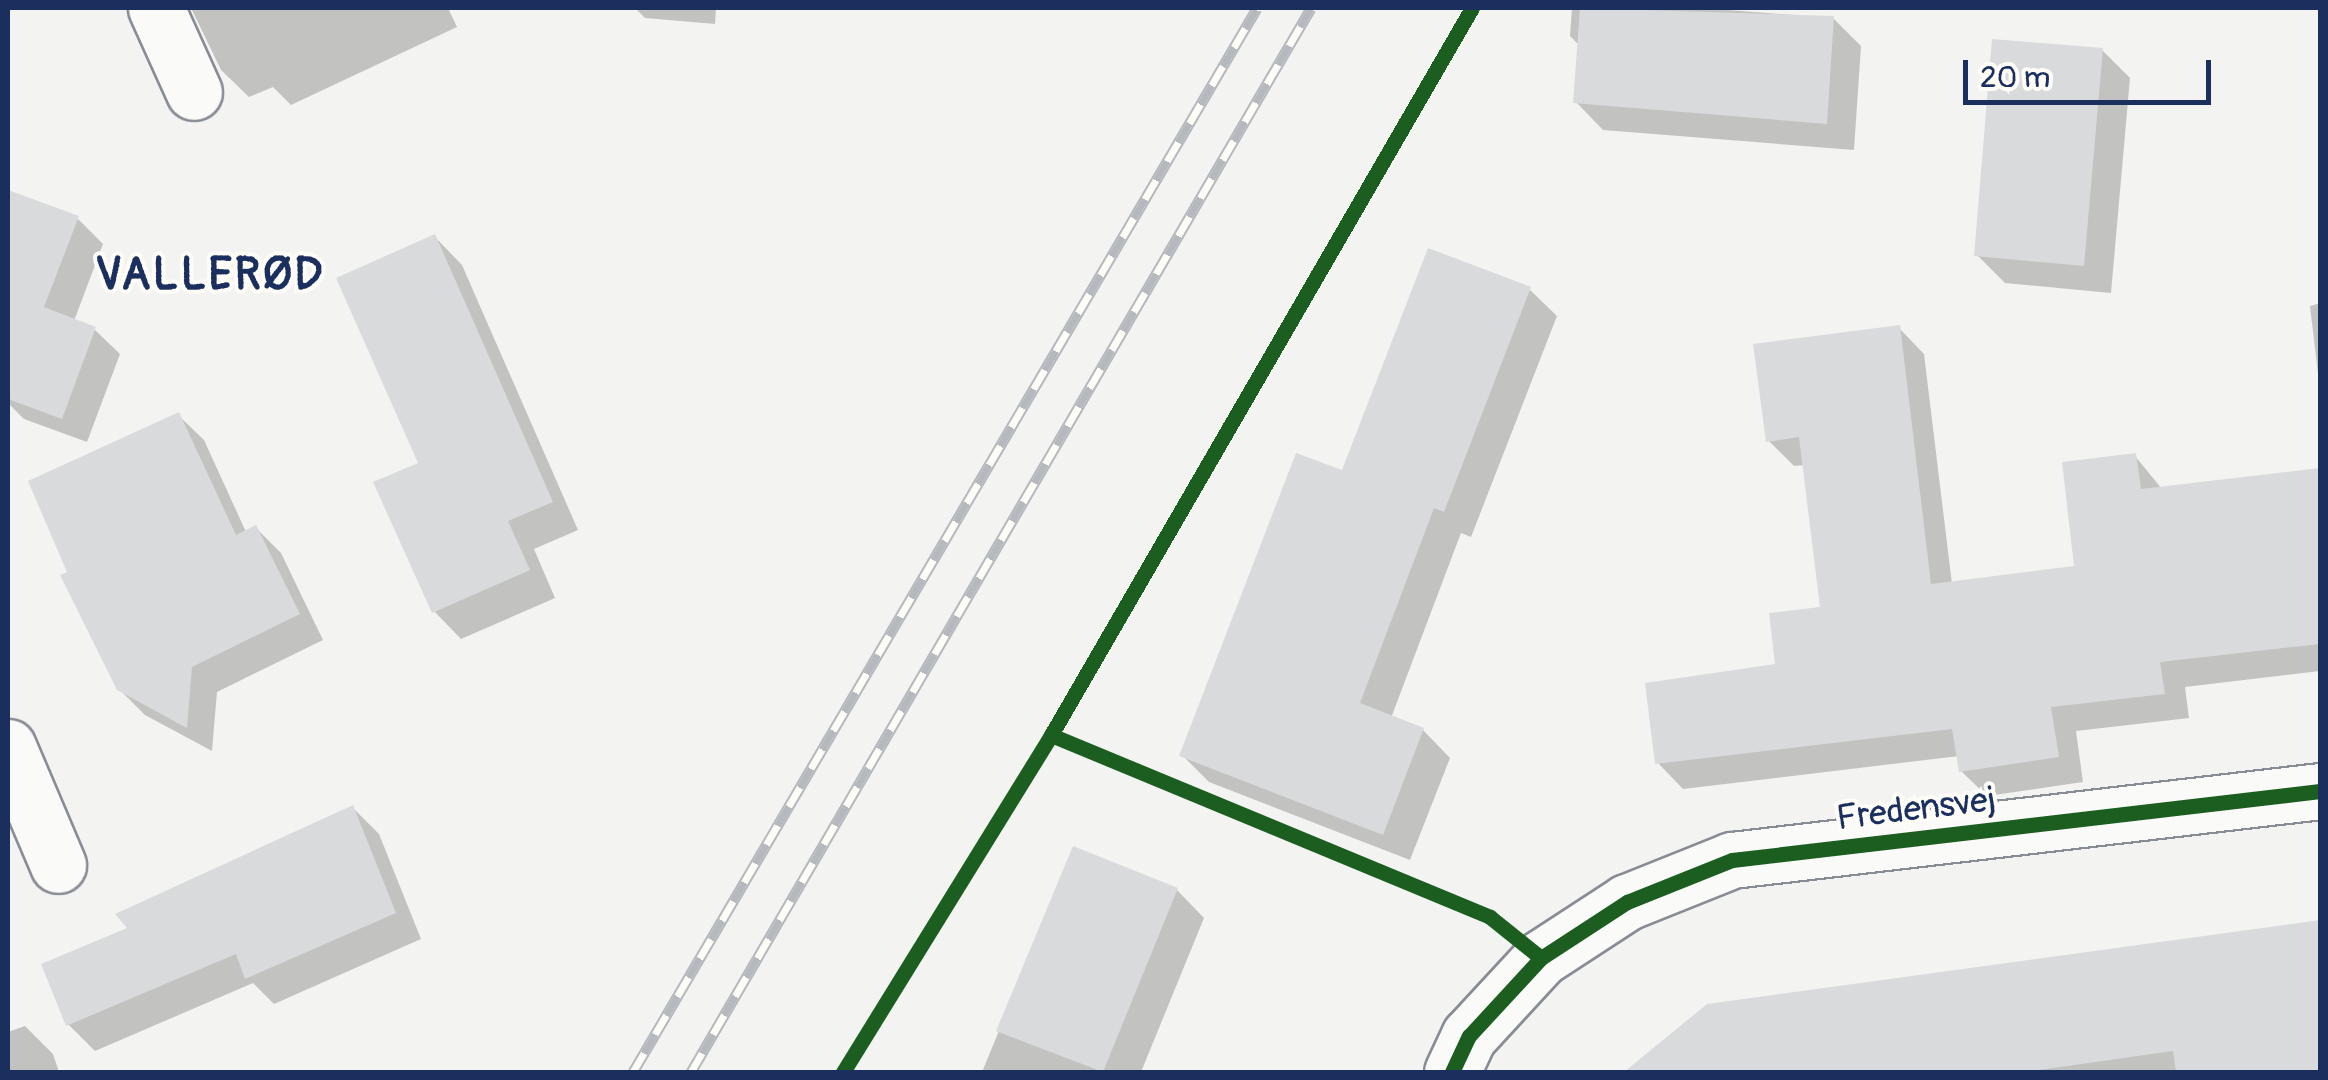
<!DOCTYPE html>
<meta charset="utf-8">
<style>
body{margin:0}
#map{position:relative;width:2328px;height:1080px;overflow:hidden;background:#f3f3f2;font-family:Pangolin,sans-serif}
div>[style]{position:absolute}
[style*='--x']{left:calc(var(--x)*1px);top:calc(var(--y)*1px);width:calc(var(--w)*1px);rotate:calc(var(--a)*1deg)}
.shadow>*{inset:0;background:#0003}
.building>*{inset:0;background:#d9dadb}
.roads{filter:drop-shadow(2px 0 #888c94) drop-shadow(-2px 0 #888c94) drop-shadow(0 2px #888c94) drop-shadow(0 -2px #888c94)}
.minor>*{height:55px;margin:-27.5px;padding:0 27.5px;transform-origin:27.5px;border-radius:27.5px;background:#fafaf8}
.rail>*{height:11px;margin-top:-5.5px;transform-origin:0;background:repeating-linear-gradient(90deg,#fdfcf7 0 22px,#b5b8bc 0 44px);box-sizing:border-box;border-block:2px solid #b5b8bc}
.cycleway>*{height:15px;margin:-7.5px;padding:0 7.5px;transform-origin:7.5px;border-radius:7.5px;background:#1b5e20}
span{translate:-50% -50%;white-space:nowrap;text-align:center;line-height:1.15;-webkit-text-stroke:8px #fdfcf7;paint-order:stroke}
.street-label{font-size:35px;color:#1b2f5e}
.district-label{font-size:45px;color:#1b2f5e;font-weight:700;letter-spacing:2.5px}
.frame{position:absolute;inset:0;border:10px solid #1b2f5e;pointer-events:none}
.scale{position:absolute;left:1963px;top:60px;width:248px;height:45px;box-sizing:border-box;border:5px solid #1b2f5e;border-top:0;padding-left:12px;font-size:30px;line-height:35px;white-space:nowrap;color:#1b2f5e;-webkit-text-stroke:8px #fdfcf7;paint-order:stroke}
</style>
<div id="map">
<div class="shadow">
<i style="clip-path:polygon(191px 8px,454px 8px,449px 10px,457px 27px,291px 105px,273px 87px,249px 97px,221px 70px)"></i>
<i style="clip-path:polygon(635px 8px,716px 8px,715px 24px,645px 18px)"></i>
<i style="clip-path:polygon(1572px 8px,1702px 8px,1833px 18px,1861px 46px,1854px 150px,1603px 130px,1576px 102px,1580px 46px,1570px 36px)"></i>
<i style="clip-path:polygon(2102px 50px,2130px 78px,2111px 293px,2005px 283px,1977px 255px)"></i>
<i style="clip-path:polygon(8px 192px,77px 218px,103px 244px,74px 321px,94px 329px,120px 354px,87px 442px,24px 419px,8px 403px)"></i>
<i style="clip-path:polygon(435px 237px,462px 265px,578px 530px,534px 549px,555px 598px,461px 639px,434px 611px,421px 464px)"></i>
<i style="clip-path:polygon(1529px 289px,1557px 316px,1471px 537px,1461px 533px,1391px 718px,1423px 730px,1450px 758px,1410px 860px,1209px 782px,1182px 755px,1343px 474px)"></i>
<i style="clip-path:polygon(2320px 303px,2320px 391px,2310px 306px)"></i>
<i style="clip-path:polygon(1899px 328px,1924px 354px,1952px 584px,2076px 568px,2135px 456px,2162px 489px,2320px 470px,2320px 671px,2185px 687px,2189px 718px,2076px 731px,2083px 782px,1987px 796px,1961px 771px,1959px 756px,1683px 789px,1658px 763px,1778px 666px,1822px 609px,1805px 465px,1794px 466px,1768px 440px)"></i>
<i style="clip-path:polygon(178px 415px,204px 440px,246px 532px,256px 528px,281px 553px,323px 640px,217px 692px,212px 751px,145px 715px,119px 689px,70px 573px)"></i>
<i style="clip-path:polygon(353px 808px,379px 834px,421px 939px,274px 1004px,253px 983px,95px 1051px,68px 1024px,131px 929px)"></i>
<i style="clip-path:polygon(1074px 849px,1177px 890px,1204px 918px,1141px 1072px,982px 1072px)"></i>
<i style="clip-path:polygon(2320px 925px,2320px 1072px,1627px 1072px,1708px 1006px)"></i>
<i style="clip-path:polygon(25px 1026px,53px 1054px,59px 1072px,8px 1072px,8px 1032px)"></i>
</div>
<div class="building">
<i style="clip-path:polygon(1580px 8px,1834px 16px,1827px 124px,1573px 103px)"></i>
<i style="clip-path:polygon(1992px 39px,2103px 48px,2084px 266px,1974px 256px)"></i>
<i style="clip-path:polygon(8px 190px,79px 216px,44px 307px,96px 327px,62px 419px,8px 399px)"></i>
<i style="clip-path:polygon(435px 234px,553px 502px,508px 521px,530px 570px,432px 613px,373px 482px,418px 463px,336px 278px)"></i>
<i style="clip-path:polygon(1428px 248px,1531px 287px,1444px 512px,1434px 508px,1360px 703px,1424px 728px,1383px 835px,1179px 756px,1296px 453px,1342px 470px)"></i>
<i style="clip-path:polygon(1900px 325px,1931px 584px,2074px 566px,2062px 462px,2136px 453px,2141px 489px,2320px 468px,2320px 644px,2160px 662px,2165px 694px,2051px 707px,2059px 757px,1959px 772px,1952px 729px,1655px 764px,1645px 683px,1775px 664px,1769px 613px,1820px 607px,1799px 437px,1766px 442px,1753px 344px)"></i>
<i style="clip-path:polygon(179px 412px,236px 535px,256px 525px,300px 614px,192px 667px,187px 728px,117px 690px,60px 575px,67px 572px,28px 481px)"></i>
<i style="clip-path:polygon(353px 805px,396px 913px,245px 979px,236px 954px,66px 1026px,41px 964px,127px 928px,115px 914px)"></i>
<i style="clip-path:polygon(1073px 846px,1178px 888px,1103px 1072px,996px 1031px)"></i>
<i style="clip-path:polygon(2320px 920px,2320px 1072px,2176px 1072px,2173px 1051px,2025px 1072px,1624px 1072px,1707px 1004px)"></i>
</div>
<div class="roads">
<div class="minor">
<i style="--x:156;--y:8;--w:92;--a:65.7"></i>
<i style="--x:8;--y:747;--w:128;--a:67"></i>
<i style="--x:1452;--y:1072;--w:40;--a:-65"></i>
<i style="--x:1469;--y:1036;--w:106;--a:-47.3"></i>
<i style="--x:1541;--y:958;--w:103;--a:-33.1"></i>
<i style="--x:1627;--y:902;--w:113;--a:-21.8"></i>
<i style="--x:1732;--y:860;--w:592;--a:-6.69"></i>
</div>
</div>
<div class="rail">
<i style="--x:633;--y:1072;--w:1233;--a:-59.61"></i>
<i style="--x:691;--y:1072;--w:1231;--a:-59.77"></i>
</div>
<div class="cycleway">
<i style="--x:1051;--y:735;--w:475;--a:22.5"></i>
<i style="--x:1490;--y:917;--w:65;--a:38.8"></i>
<i style="--x:843;--y:1072;--w:396;--a:-58.3"></i>
<i style="--x:1051;--y:735;--w:840;--a:-59.93"></i>
<i style="--x:1452;--y:1072;--w:40;--a:-65"></i>
<i style="--x:1469;--y:1036;--w:106;--a:-47.3"></i>
<i style="--x:1541;--y:958;--w:103;--a:-33.1"></i>
<i style="--x:1627;--y:902;--w:113;--a:-21.8"></i>
<i style="--x:1732;--y:860;--w:592;--a:-6.69"></i>
</div>
<div class="street-label">
<span style="left:1916px;top:809px;rotate:-7deg">Fredensvej</span>
</div>
<div class="district-label">
<span style="left:210px;top:276px">VALLERØD</span>
</div>
<div class="frame"></div>
<div class="scale">20 m</div>
</div>
